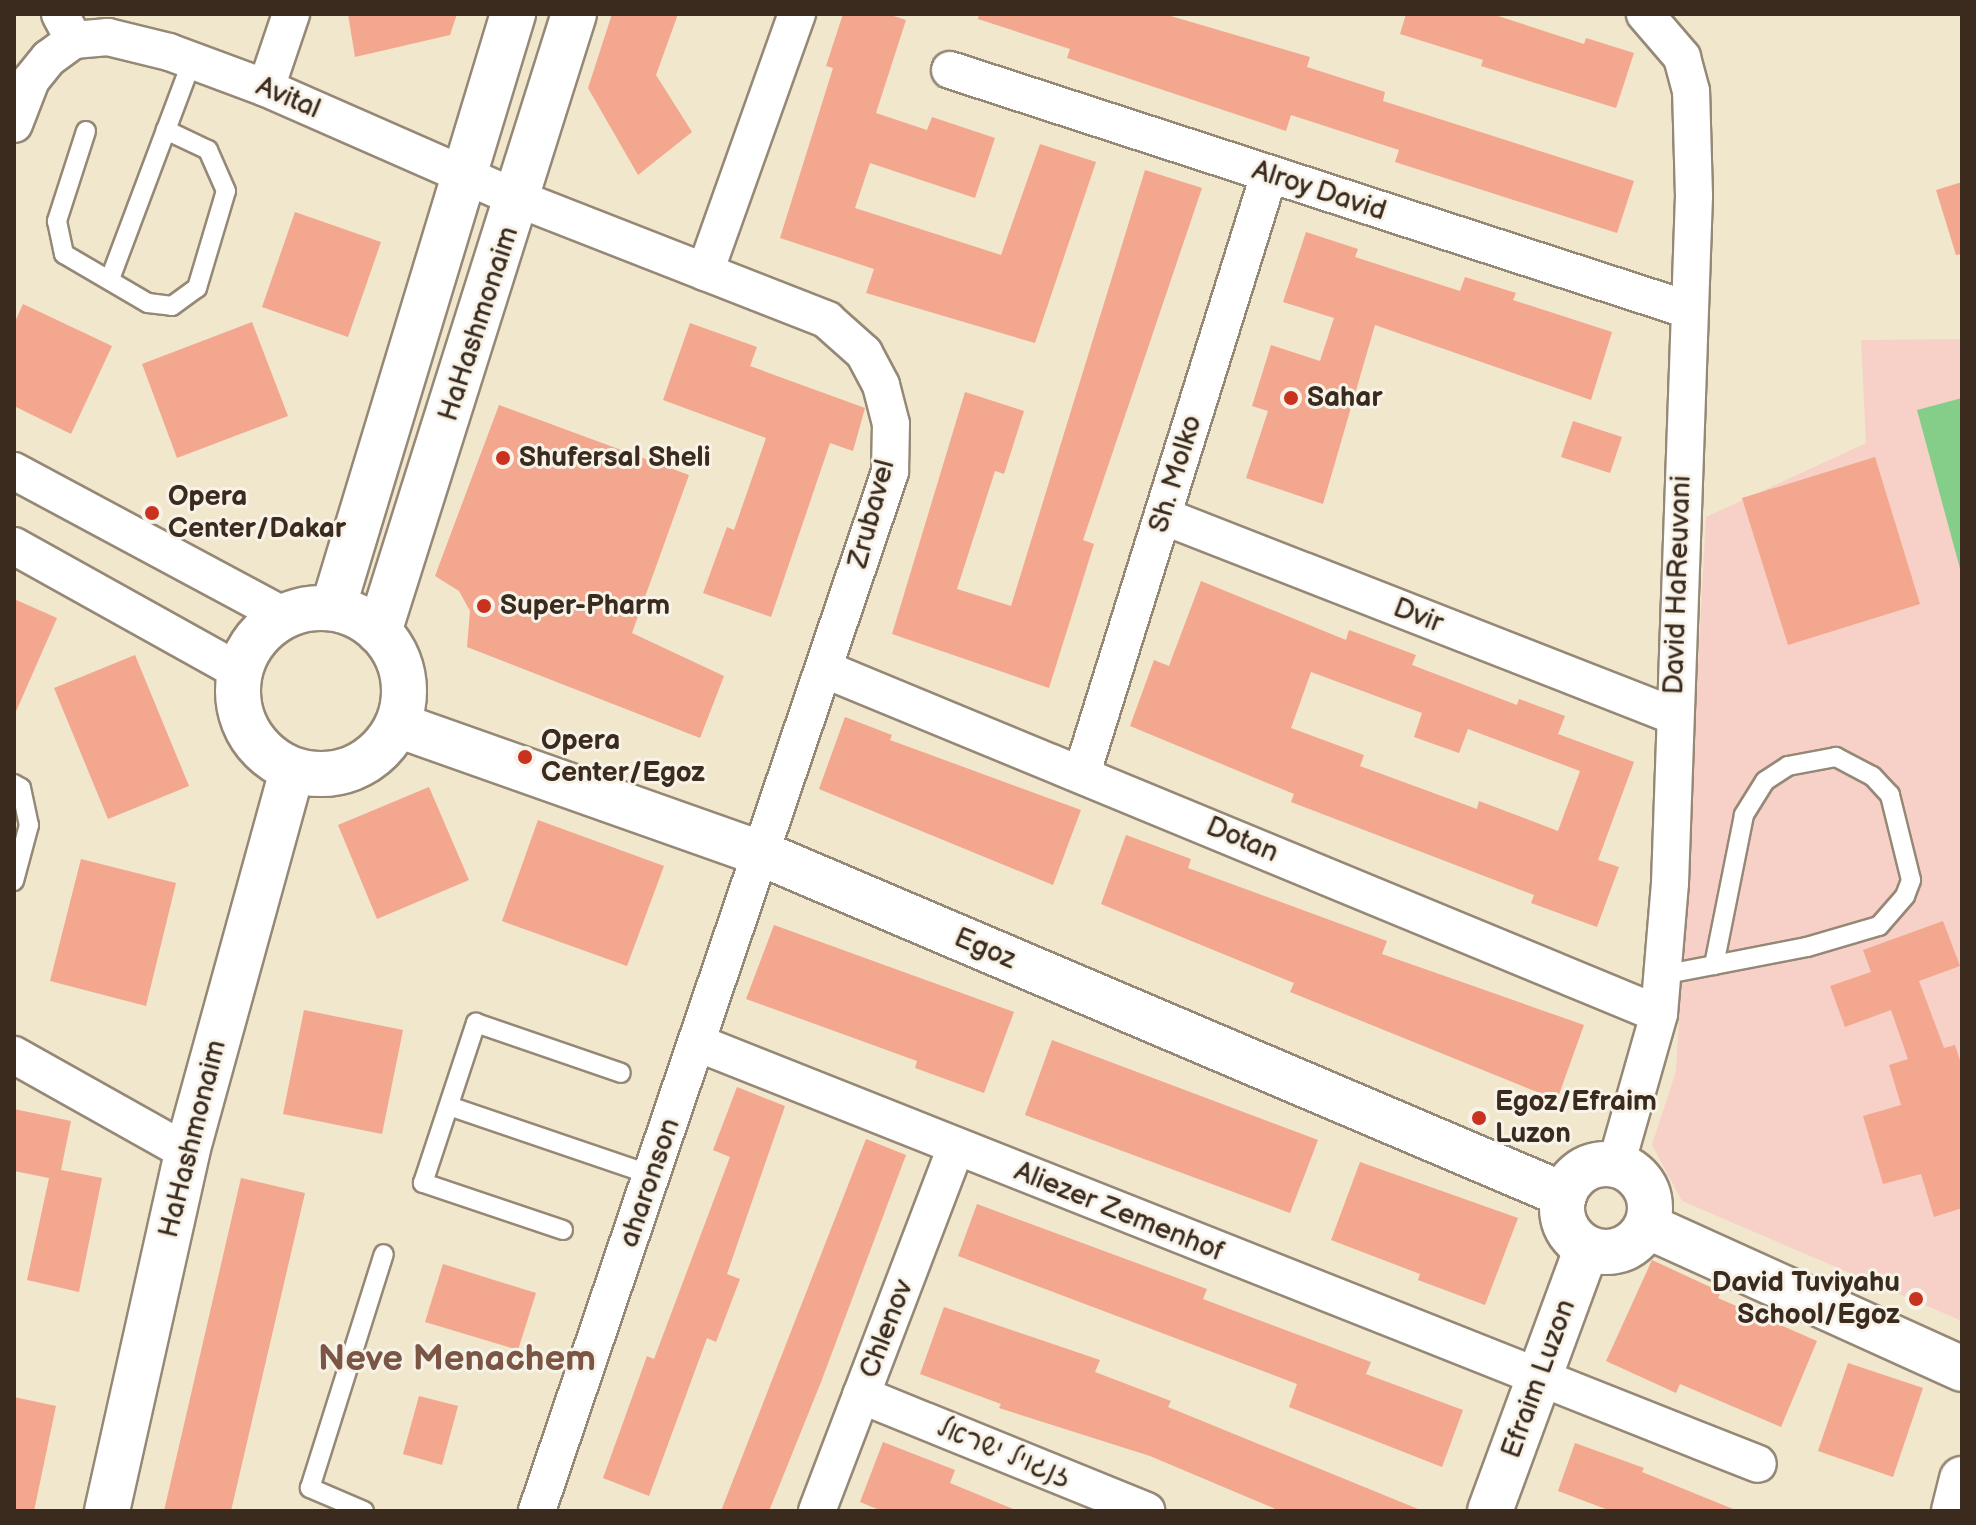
<!DOCTYPE html>
<meta charset="utf-8">
<style>
body{margin:0}
#map{position:relative;width:1976px;height:1525px;overflow:hidden;background:#f0e7cd;font-family:"Balsamiq Sans","Playpen Sans Hebrew",sans-serif}
div>[style]{position:absolute}
[style*='--x']{left:calc(var(--x)*1px);top:calc(var(--y)*1px);width:calc(var(--w)*1px);rotate:calc(var(--a)*1deg)}
.built>*{inset:0;background:#f7d1c7}
.green>*{inset:0;background:#84ce8a}
.building>*{inset:0;background:#f2a78e}
.roads{filter:drop-shadow(2px 0 #968876) drop-shadow(-2px 0 #968876) drop-shadow(0 2px #968876) drop-shadow(0 -2px #968876)}
.lane>*{height:18px;margin:-9px;padding:0 9px;transform-origin:9px;border-radius:9px;background:#fff}
.street>*{height:36px;margin:-18px;padding:0 18px;transform-origin:18px;border-radius:18px;background:#fff}
.secondary>*{height:44px;margin:-22px;padding:0 22px;transform-origin:22px;border-radius:22px;background:#fff}
.secondary>.ring{margin:-22px;padding:0;box-sizing:content-box;background:none;border:44px solid #fff;border-radius:50%}
.dots>*{width:22px;height:22px;translate:-50% -50%;box-sizing:border-box;border:4px solid #f7f3e8;border-radius:50%}
span{translate:-50% -50%;white-space:nowrap;text-align:center;line-height:1.15;-webkit-text-stroke:6px #f7f3e8;paint-order:stroke}
.street-label{font-size:28px;color:#3b2a1e}
.poi-label{font-size:28px;color:#3b2a1e;font-weight:700}
.left{translate:0 -50%;text-align:left}
.right{translate:-100% -50%;text-align:right}
.district-label{font-size:36px;color:#7b5645;font-weight:700}
.frame{position:absolute;inset:0;border:16px solid #3b2a1e;pointer-events:none}
</style>
<div id="map">
<div class="built">
<i style="clip-path:polygon(1962px 339px,1962px 1321px,1682px 1201px,1652px 1145px,1676px 1071px,1706px 517px,1866px 443px,1861px 340px)"></i>
</div>
<div class="green">
<i style="clip-path:polygon(1962px 398px,1962px 576px,1917px 410px)"></i>
</div>
<div class="building">
<i style="clip-path:polygon(348px 14px,457px 14px,450px 35px,355px 57px)"></i>
<i style="clip-path:polygon(612px 14px,678px 14px,656px 75px,692px 132px,638px 175px,588px 88px)"></i>
<i style="clip-path:polygon(843px 14px,887px 14px,906px 20px,876px 113px,927px 130px,932px 117px,995px 138px,975px 198px,870px 163px,855px 208px,1001px 255px,1040px 144px,1096px 162px,1035px 343px,866px 293px,874px 269px,780px 238px,833px 68px,826px 66px)"></i>
<i style="clip-path:polygon(979px 14px,1164px 14px,1310px 57px,1307px 67px,1385px 92px,1383px 101px,1634px 181px,1617px 233px,1395px 162px,1399px 150px,1291px 115px,1286px 131px,1067px 58px,1070px 49px,978px 19px)"></i>
<i style="clip-path:polygon(1406px 14px,1492px 14px,1584px 44px,1586px 38px,1634px 53px,1616px 108px,1481px 66px,1483px 60px,1400px 34px)"></i>
<i style="clip-path:polygon(1145px 170px,1202px 188px,1083px 540px,1094px 544px,1049px 688px,892px 634px,965px 392px,1024px 411px,1004px 474px,995px 471px,957px 589px,1011px 606px)"></i>
<i style="clip-path:polygon(1962px 182px,1962px 254px,1956px 255px,1936px 190px)"></i>
<i style="clip-path:polygon(295px 212px,381px 242px,348px 337px,262px 307px)"></i>
<i style="clip-path:polygon(1306px 232px,1358px 249px,1355px 257px,1460px 291px,1465px 277px,1516px 293px,1513px 300px,1612px 332px,1591px 400px,1375px 325px,1323px 504px,1246px 478px,1268px 411px,1252px 406px,1271px 345px,1320px 361px,1334px 318px,1283px 302px)"></i>
<i style="clip-path:polygon(23px 304px,112px 346px,71px 434px,14px 406px,14px 324px)"></i>
<i style="clip-path:polygon(252px 322px,288px 416px,177px 458px,142px 364px)"></i>
<i style="clip-path:polygon(690px 323px,757px 347px,750px 366px,865px 408px,853px 451px,830px 443px,771px 617px,703px 593px,727px 527px,734px 530px,766px 438px,663px 400px)"></i>
<i style="clip-path:polygon(499px 405px,689px 475px,632px 633px,724px 676px,700px 738px,467px 647px,470px 611px,459px 591px,435px 576px)"></i>
<i style="clip-path:polygon(1573px 421px,1622px 437px,1610px 473px,1561px 457px)"></i>
<i style="clip-path:polygon(1875px 457px,1920px 604px,1788px 645px,1742px 498px)"></i>
<i style="clip-path:polygon(evenodd,1201px 581px,1346px 640px,1349px 630px,1416px 655px,1412px 665px,1517px 705px,1519px 699px,1565px 716px,1558px 734px,1634px 762px,1598px 860px,1619px 867px,1597px 927px,1531px 903px,1534px 895px,1291px 802px,1294px 794px,1130px 726px,1154px 660px,1169px 666px,1201px 581px,1311px 672px,1422px 713px,1414px 737px,1459px 753px,1468px 729px,1580px 771px,1558px 831px,1479px 801px,1477px 809px,1360px 766px,1364px 755px,1291px 728px,1311px 672px)"></i>
<i style="clip-path:polygon(14px 599px,57px 618px,14px 716px)"></i>
<i style="clip-path:polygon(135px 655px,189px 786px,108px 819px,54px 688px)"></i>
<i style="clip-path:polygon(845px 717px,892px 735px,890px 740px,1081px 810px,1053px 885px,819px 789px)"></i>
<i style="clip-path:polygon(429px 787px,469px 880px,377px 919px,338px 825px)"></i>
<i style="clip-path:polygon(538px 820px,664px 866px,627px 966px,502px 921px)"></i>
<i style="clip-path:polygon(1126px 835px,1191px 859px,1188px 868px,1387px 941px,1382px 954px,1584px 1025px,1557px 1100px,1290px 992px,1294px 983px,1101px 904px)"></i>
<i style="clip-path:polygon(81px 859px,176px 883px,146px 1006px,50px 981px)"></i>
<i style="clip-path:polygon(1943px 921px,1960px 966px,1919px 981px,1944px 1048px,1955px 1045px,1962px 1067px,1962px 1208px,1934px 1217px,1921px 1174px,1883px 1184px,1863px 1116px,1901px 1105px,1889px 1065px,1908px 1059px,1891px 1010px,1845px 1027px,1830px 986px,1871px 972px,1863px 950px)"></i>
<i style="clip-path:polygon(774px 925px,1014px 1012px,984px 1093px,915px 1068px,917px 1061px,746px 999px)"></i>
<i style="clip-path:polygon(304px 1010px,403px 1030px,382px 1134px,283px 1114px)"></i>
<i style="clip-path:polygon(1052px 1040px,1318px 1140px,1290px 1213px,1025px 1115px)"></i>
<i style="clip-path:polygon(737px 1087px,785px 1106px,727px 1274px,740px 1279px,716px 1342px,707px 1338px,649px 1496px,603px 1478px,647px 1356px,654px 1359px,730px 1157px,713px 1150px)"></i>
<i style="clip-path:polygon(14px 1109px,71px 1121px,61px 1170px,102px 1178px,79px 1292px,27px 1280px,49px 1178px,14px 1171px)"></i>
<i style="clip-path:polygon(866px 1139px,906px 1155px,821px 1382px,769px 1511px,721px 1511px)"></i>
<i style="clip-path:polygon(1360px 1162px,1518px 1218px,1485px 1305px,1418px 1280px,1420px 1274px,1331px 1240px)"></i>
<i style="clip-path:polygon(241px 1178px,305px 1193px,231px 1511px,164px 1511px)"></i>
<i style="clip-path:polygon(977px 1204px,1207px 1289px,1203px 1299px,1371px 1362px,1366px 1374px,1463px 1410px,1442px 1467px,1289px 1407px,1297px 1384px,958px 1256px)"></i>
<i style="clip-path:polygon(1652px 1260px,1721px 1292px,1718px 1298px,1817px 1341px,1781px 1427px,1680px 1384px,1676px 1393px,1606px 1361px)"></i>
<i style="clip-path:polygon(443px 1264px,536px 1293px,518px 1350px,425px 1322px)"></i>
<i style="clip-path:polygon(944px 1307px,1100px 1360px,1095px 1372px,1171px 1401px,1168px 1407px,1423px 1511px,1280px 1511px,1150px 1456px,999px 1408px,1001px 1404px,920px 1374px)"></i>
<i style="clip-path:polygon(1848px 1363px,1923px 1388px,1893px 1477px,1818px 1451px)"></i>
<i style="clip-path:polygon(419px 1396px,458px 1406px,442px 1465px,403px 1454px)"></i>
<i style="clip-path:polygon(14px 1397px,56px 1406px,34px 1511px,14px 1511px)"></i>
<i style="clip-path:polygon(883px 1442px,955px 1470px,950px 1483px,1018px 1511px,882px 1511px,860px 1502px)"></i>
<i style="clip-path:polygon(1575px 1443px,1644px 1468px,1642px 1472px,1738px 1511px,1611px 1511px,1558px 1491px)"></i>
</div>
<div class="roads">
<div class="lane">
<i style="--x:86;--y:131;--w:95;--a:107.9"></i>
<i style="--x:57;--y:221;--w:34;--a:78"></i>
<i style="--x:64;--y:254;--w:97;--a:30.3"></i>
<i style="--x:148;--y:303;--w:24;--a:7"></i>
<i style="--x:172;--y:306;--w:31;--a:-36"></i>
<i style="--x:197;--y:288;--w:101;--a:-73.4"></i>
<i style="--x:226;--y:191;--w:45;--a:-113.7"></i>
<i style="--x:208;--y:150;--w:47;--a:-154.5"></i>
<i style="--x:110;--y:279;--w:233;--a:-69.4"></i>
<i style="--x:14;--y:784;--w:8;--a:30"></i>
<i style="--x:21;--y:788;--w:38;--a:78"></i>
<i style="--x:29;--y:825;--w:58;--a:105"></i>
<i style="--x:1662;--y:975;--w:53;--a:-10.9"></i>
<i style="--x:1714;--y:965;--w:95;--a:-11"></i>
<i style="--x:1807;--y:947;--w:75;--a:-16.3"></i>
<i style="--x:1879;--y:926;--w:40;--a:-49"></i>
<i style="--x:1905;--y:896;--w:17;--a:-69"></i>
<i style="--x:1911;--y:880;--w:88;--a:-103.9"></i>
<i style="--x:1890;--y:795;--w:26;--a:-133"></i>
<i style="--x:1872;--y:776;--w:41;--a:-152.2"></i>
<i style="--x:1836;--y:757;--w:49;--a:169.4"></i>
<i style="--x:1788;--y:766;--w:27;--a:147"></i>
<i style="--x:1765;--y:781;--w:40;--a:122"></i>
<i style="--x:1744;--y:815;--w:153;--a:101.3"></i>
<i style="--x:449;--y:1106;--w:214;--a:18.8"></i>
<i style="--x:563;--y:1230;--w:148;--a:-161.4"></i>
<i style="--x:423;--y:1183;--w:169;--a:-71.7"></i>
<i style="--x:476;--y:1023;--w:153;--a:19"></i>
<i style="--x:364;--y:1511;--w:59;--a:-156.9"></i>
<i style="--x:310;--y:1488;--w:245;--a:-72.5"></i>
</div>
<div class="street">
<i style="--x:60;--y:14;--w:30;--a:62"></i>
<i style="--x:74;--y:40;--w:34;--a:-5"></i>
<i style="--x:108;--y:37;--w:63;--a:13.8"></i>
<i style="--x:169;--y:52;--w:103;--a:20.4"></i>
<i style="--x:266;--y:88;--w:276;--a:23.7"></i>
<i style="--x:519;--y:199;--w:331;--a:21.4"></i>
<i style="--x:827;--y:320;--w:50;--a:41.7"></i>
<i style="--x:864;--y:353;--w:36;--a:62"></i>
<i style="--x:881;--y:385;--w:40;--a:75.6"></i>
<i style="--x:891;--y:424;--w:48;--a:91.2"></i>
<i style="--x:890;--y:472;--w:1097;--a:108.77"></i>
<i style="--x:950;--y:70;--w:777;--a:17.99"></i>
<i style="--x:266;--y:88;--w:78;--a:-71.3"></i>
<i style="--x:14;--y:124;--w:47;--a:-68.9"></i>
<i style="--x:31;--y:80;--w:28;--a:-51"></i>
<i style="--x:49;--y:58;--w:31;--a:-36"></i>
<i style="--x:705;--y:272;--w:274;--a:-70.4"></i>
<i style="--x:14;--y:471;--w:306;--a:28.2"></i>
<i style="--x:1163;--y:516;--w:547;--a:21.35"></i>
<i style="--x:14;--y:546;--w:257;--a:29.1"></i>
<i style="--x:824;--y:669;--w:903;--a:22.45"></i>
<i style="--x:1082;--y:773;--w:627;--a:-72.64"></i>
<i style="--x:700;--y:1044;--w:1138;--a:21.65"></i>
<i style="--x:14;--y:1055;--w:198;--a:29.3"></i>
<i style="--x:1616;--y:1165;--w:157;--a:-74.1"></i>
<i style="--x:1659;--y:1014;--w:131;--a:-85.2"></i>
<i style="--x:1670;--y:883;--w:687;--a:-88"></i>
<i style="--x:1694;--y:196;--w:105;--a:-91.6"></i>
<i style="--x:1691;--y:91;--w:35;--a:-105"></i>
<i style="--x:1682;--y:57;--w:57;--a:-130.7"></i>
<i style="--x:861;--y:1395;--w:308;--a:22.1"></i>
<i style="--x:817;--y:1511;--w:390;--a:-69.1"></i>
</div>
<div class="secondary">
<i class="ring" style="left:238px;top:608px;width:122px;height:122px"></i>
<i style="--x:333;--y:608;--w:621;--a:-73.14"></i>
<i style="--x:379;--y:632;--w:648;--a:-72.49"></i>
<i style="--x:398;--y:725;--w:384;--a:19.5"></i>
<i style="--x:760;--y:853;--w:874;--a:23.04"></i>
<i class="ring" style="left:1562px;top:1164px;width:44px;height:44px"></i>
<i style="--x:1647;--y:1226;--w:346;--a:24.4"></i>
<i style="--x:107;--y:1511;--w:368;--a:-77.4"></i>
<i style="--x:187;--y:1152;--w:396;--a:-74.6"></i>
<i style="--x:1490;--y:1511;--w:280;--a:-69.8"></i>
<i style="--x:1954;--y:1511;--w:33;--a:-76"></i>
</div>
</div>
<div class="dots">
<i style="left:1291px;top:398px;background:#c8321e"></i>
<i style="left:503px;top:458px;background:#c8321e"></i>
<i style="left:152px;top:513px;background:#c8321e"></i>
<i style="left:484px;top:606px;background:#c8321e"></i>
<i style="left:525px;top:757px;background:#c8321e"></i>
<i style="left:1479px;top:1118px;background:#c8321e"></i>
<i style="left:1916px;top:1299px;background:#c8321e"></i>
</div>
<div class="street-label">
<span style="left:288px;top:98px;rotate:23deg">Avital</span>
<span style="left:1319px;top:191px;rotate:18deg">Alroy David</span>
<span style="left:479px;top:324px;rotate:-72deg">HaHashmonaim</span>
<span style="left:1176px;top:474px;rotate:-73deg">Sh. Molko</span>
<span style="left:872px;top:514px;rotate:-75deg">Zrubavel</span>
<span style="left:1678px;top:585px;rotate:-88deg">David HaReuvani</span>
<span style="left:1418px;top:616px;rotate:21deg">Dvir</span>
<span style="left:1242px;top:840px;rotate:23deg">Dotan</span>
<span style="left:985px;top:949px;rotate:23deg">Egoz</span>
<span style="left:193px;top:1139px;rotate:-76deg">HaHashmonaim</span>
<span style="left:650px;top:1183px;rotate:-71deg">aharonson</span>
<span style="left:1119px;top:1212px;rotate:22deg">Aliezer Zemenhof</span>
<span style="left:887px;top:1329px;rotate:-69deg">Chlenov</span>
<span style="left:1539px;top:1379px;rotate:-70deg">Efraim Luzon</span>
<span style="left:1004px;top:1453px;rotate:22deg">זנגויל ישראל</span>
</div>
<div class="poi-label">
<span class="left" style="left:1307px;top:398px">Sahar</span>
<span class="left" style="left:519px;top:458px">Shufersal Sheli</span>
<span class="left" style="left:168px;top:513px">Opera<br>Center/Dakar</span>
<span class="left" style="left:500px;top:606px">Super-Pharm</span>
<span class="left" style="left:541px;top:757px">Opera<br>Center/Egoz</span>
<span class="left" style="left:1495px;top:1118px">Egoz/Efraim<br>Luzon</span>
<span class="right" style="left:1900px;top:1299px">David Tuviyahu<br>School/Egoz</span>
</div>
<div class="district-label">
<span style="left:457px;top:1360px">Neve Menachem</span>
</div>
<div class="frame"></div>
</div>
